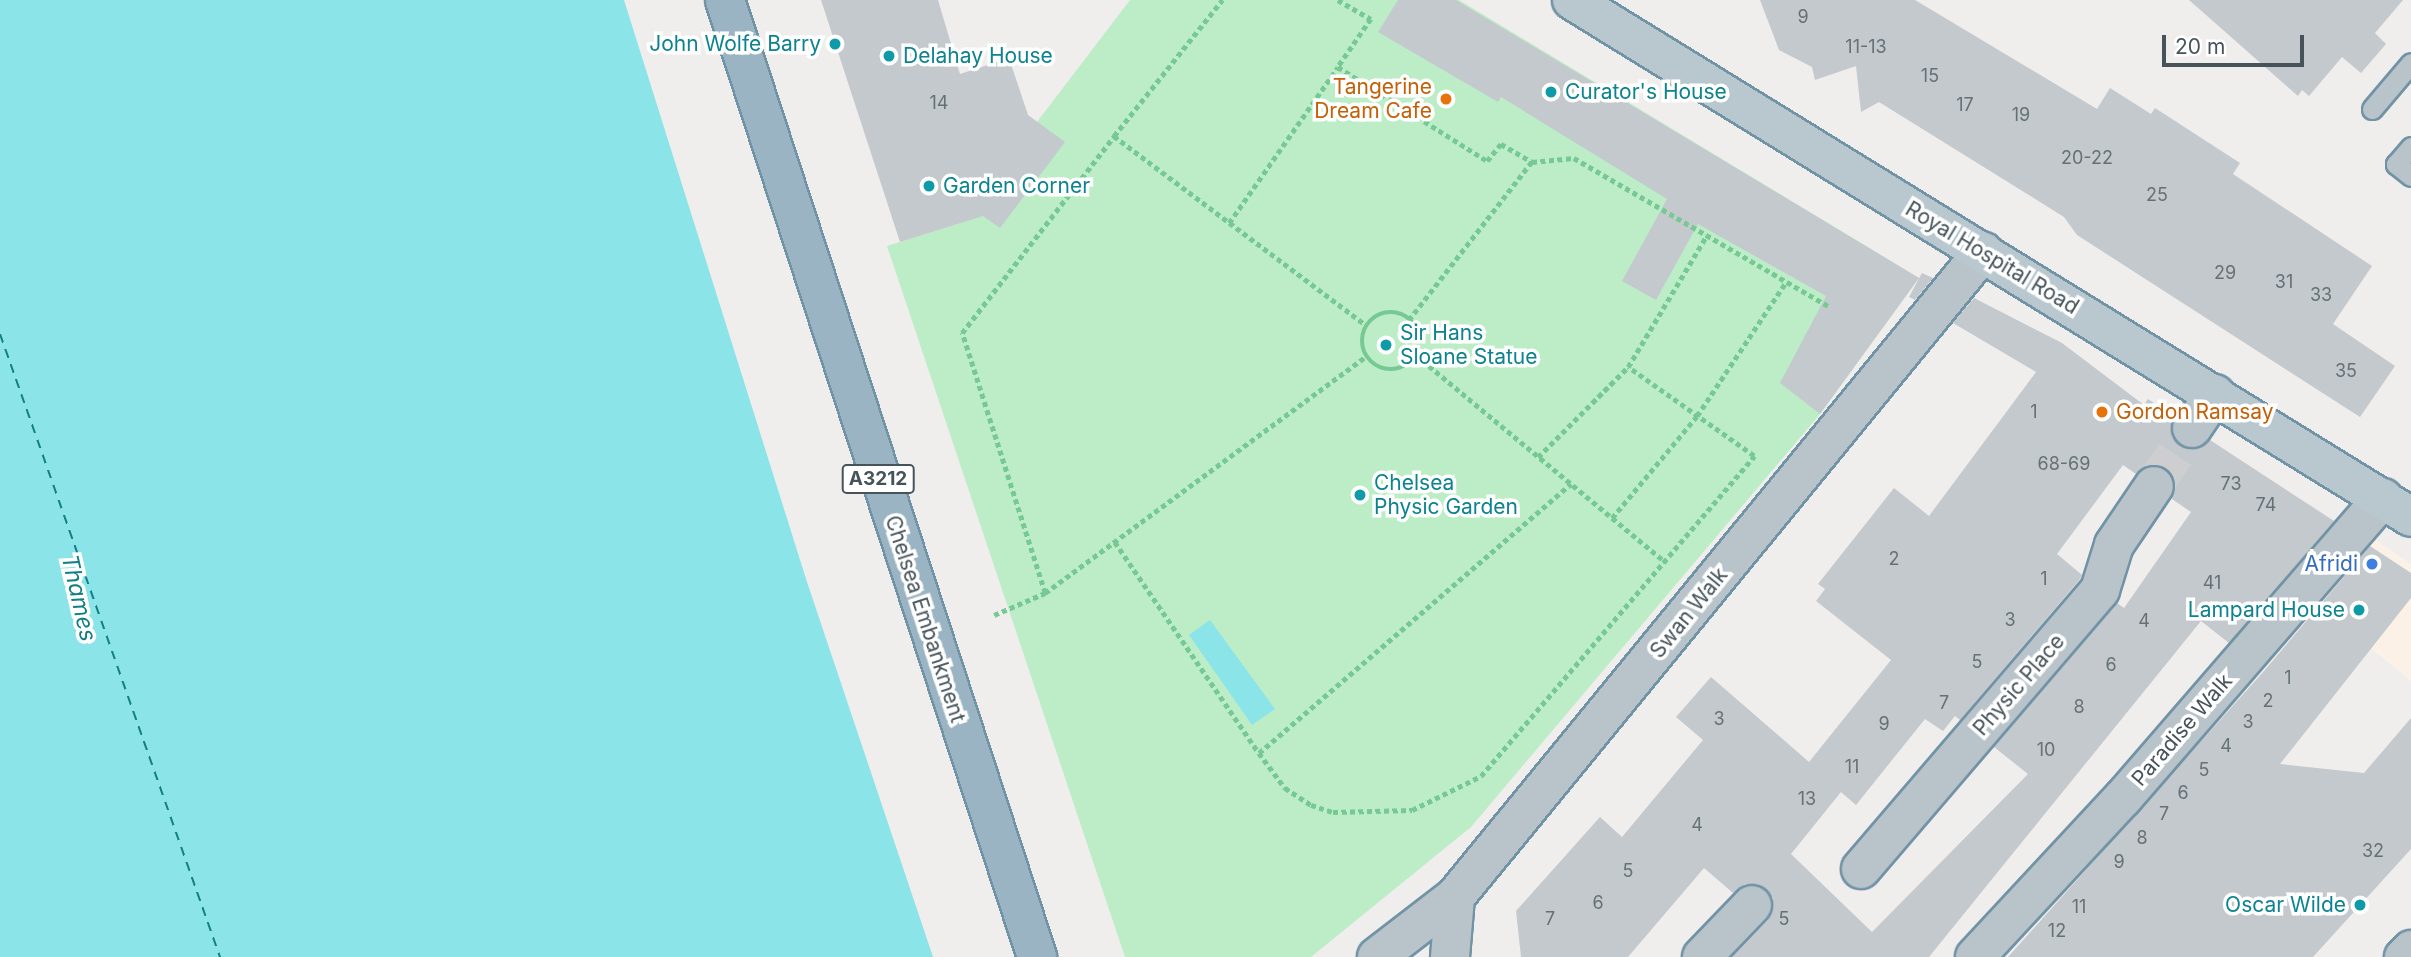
<!DOCTYPE html>
<style>
body{margin:0}
#map{position:relative;width:2411px;height:957px;overflow:hidden;background:#f0eded;font-family:Inter,sans-serif}
div>[style]{position:absolute}
[style*='--x']{left:calc(var(--x)*1px);top:calc(var(--y)*1px);width:calc(var(--w)*1px);rotate:calc(var(--a)*1deg)}
.commercial>*{inset:0;background:#fbf1e6}
.green>*{inset:0;background:#bcedc7}
.water>*{inset:0;background:#8be4e8}
.ferry>*{height:2px;margin-top:-1px;transform-origin:0;background:repeating-linear-gradient(90deg,#117f84 0 9px,transparent 0 16px)}
.building>*{inset:0;background:#c4c9cd}
.minor-tunnel>*{height:38px;margin-top:-19px;transform-origin:0;background:repeating-linear-gradient(90deg,#ceced0 0 38px,transparent 0 57px)}
.path>*{height:4.5px;margin-top:-2.25px;transform-origin:0;background:repeating-linear-gradient(90deg,#76c992 0 5px,transparent 0 8.5px)}
.path>.ring{margin:-2.25px;padding:0;box-sizing:content-box;background:none;border:4.5px solid #76c992;border-radius:50%}
.roads{filter:drop-shadow(2px 0 #7193a6) drop-shadow(-2px 0 #7193a6) drop-shadow(0 2px #7193a6) drop-shadow(0 -2px #7193a6)}
.service>*{height:19px;margin:-9.5px;padding:0 9.5px;transform-origin:9.5px;border-radius:9.5px;background:#b9c4ca}
.minor>*{height:38px;margin:-19px;padding:0 19px;transform-origin:19px;border-radius:19px;background:#b9c4ca}
.secondary>*{height:38px;margin:-19px;padding:0 19px;transform-origin:19px;border-radius:19px;background:#b9c7cf}
.trunk>*{height:38px;margin:-19px;padding:0 19px;transform-origin:19px;border-radius:19px;background:#9ab4c3}
.dots>*{width:19px;height:19px;translate:-50% -50%;box-sizing:border-box;border:4px solid #fff;border-radius:50%}
span{translate:-50% -50%;white-space:nowrap;text-align:center;line-height:1.15;-webkit-text-stroke:7px #fff;paint-order:stroke}
.number-label{font-size:18px;color:#667177}
.number-label span{-webkit-text-stroke-width:0}
.shield-label span{padding:2px 5px;background:#fff;border:2px solid;border-radius:5px;-webkit-text-stroke-width:0}
.shield-label{font-size:19px;color:#46545a;font-weight:700}
.culture-label{font-size:21px;color:#0d838f}
.right{translate:-100% -50%;text-align:right}
.left{translate:0 -50%;text-align:left}
.food-label{font-size:21px;color:#c56008}
.street-label{font-size:21px;color:#46545a}
.shop-label{font-size:21px;color:#366cbe}
.water-label{font-size:23px;color:#117f84;font-style:italic}
.scale{position:absolute;left:2162px;top:35px;width:142px;height:32px;box-sizing:border-box;border:4px solid #46545a;border-top:0;padding-left:9px;font-size:21px;line-height:24px;white-space:nowrap;color:#46545a;-webkit-text-stroke:5px #fff;paint-order:stroke}
</style>
<div id="map">
<div class="commercial">
<i style="clip-path:polygon(2364px 532px,2411px 564px,2411px 681px,2310px 599px)"></i>
</div>
<div class="green">
<i style="clip-path:polygon(1130px 0,1459px 0,1919px 278px,1820px 414px,1471px 827px,1311px 957px,1125px 957px,887px 246px,960px 223px)"></i>
</div>
<div class="water">
<i style="clip-path:polygon(0 0,624px 0,807px 582px,933px 957px,0 957px)"></i>
<i style="clip-path:polygon(1210px 620px,1275px 709px,1252px 725px,1189px 635px)"></i>
</div>
<div class="ferry">
<i style="--x:0;--y:334;--w:661;--a:70.55"></i>
</div>
<div class="building">
<i style="clip-path:polygon(821px 0,938px 0,960px 74px,1009px 58px,1028px 115px,1065px 142px,1000px 228px,983px 216px,900px 242px)"></i>
<i style="clip-path:polygon(1398px 0,1456px 0,1919px 278px,1820px 414px,1780px 383px,1826px 296px,1698px 224px,1656px 300px,1622px 281px,1667px 199px,1501px 97px,1498px 102px,1378px 32px)"></i>
<i style="clip-path:polygon(1760px 0,1915px 0,2097px 109px,2110px 88px,2151px 114px,2155px 108px,2240px 163px,2233px 174px,2372px 266px,2333px 324px,2395px 366px,2360px 417px,2077px 235px,2064px 217px,1879px 102px,1861px 112px,1856px 66px,1815px 80px,1812px 67px,1779px 50px)"></i>
<i style="clip-path:polygon(2189px 0,2403px 0,2375px 33px,2386px 44px,2361px 73px,2342px 57px,2309px 96px,2302px 90px,2298px 96px)"></i>
<i style="clip-path:polygon(1922px 273px,1933px 278px,1915px 300px,1909px 297px)"></i>
<i style="clip-path:polygon(evenodd,1974px 298px,2062px 343px,2144px 405px,2148px 399px,2174px 416px,2172px 437px,2180px 446px,2201px 448px,2210px 440px,2334px 521px,2229px 643px,2201px 621px,1929px 957px,1732px 957px,1768px 920px,1773px 898px,1757px 884px,1745px 884px,1733px 893px,1704px 868px,1628px 957px,1521px 957px,1516px 911px,1600px 817px,1622px 837px,1703px 740px,1676px 717px,1711px 677px,1809px 762px,1891px 660px,1816px 601px,1825px 589px,1818px 584px,1894px 488px,1929px 516px,2036px 372px,1953px 323px,1974px 298px,2156px 464px,2174px 477px,2172px 499px,2191px 512px,2124px 608px,2117px 603px,1994px 747px,2028px 774px,1872px 932px,1791px 854px,1841px 792px,1856px 805px,1925px 719px,1943px 731px,1955px 716px,1960px 720px,2080px 579px,2082px 575px,2057px 554px,2123px 465px,2136px 474px,2156px 464px)"></i>
<i style="clip-path:polygon(2370px 546px,2411px 573px,2411px 598px,2280px 764px,2364px 773px,2411px 718px,2411px 849px,2313px 957px,2008px 957px,2264px 671px)"></i>
</div>
<div class="minor-tunnel">
<i style="--x:2154;--y:486;--w:69;--a:-56.8"></i>
</div>
<div class="path">
<i style="--x:1338;--y:0;--w:38;--a:30"></i>
<i style="--x:1371;--y:19;--w:58;--a:124.5"></i>
<i style="--x:1338;--y:67;--w:176;--a:32.2"></i>
<i style="--x:1487;--y:161;--w:22;--a:-51"></i>
<i style="--x:1501;--y:144;--w:36;--a:30"></i>
<i style="--x:1532;--y:162;--w:199;--a:127.8"></i>
<i style="--x:1114;--y:136;--w:174;--a:-51.5"></i>
<i style="--x:1532;--y:162;--w:42;--a:-5.4"></i>
<i style="--x:1574;--y:158;--w:294;--a:30.2"></i>
<i style="--x:1229;--y:223;--w:190;--a:-55.1"></i>
<i class="ring" style="left:1362px;top:312px;width:53.5px;height:53.5px"></i>
<i style="--x:1416;--y:355;--w:324;--a:39.7"></i>
<i style="--x:1538;--y:457;--w:127;--a:-45"></i>
<i style="--x:1612;--y:518;--w:133;--a:-50.2"></i>
<i style="--x:1697;--y:416;--w:161;--a:-56.4"></i>
<i style="--x:1115;--y:542;--w:255;--a:55.7"></i>
<i style="--x:1259;--y:753;--w:412;--a:-40.8"></i>
<i style="--x:1045;--y:593;--w:273;--a:-107.7"></i>
<i style="--x:962;--y:333;--w:249;--a:-52.3"></i>
<i style="--x:1114;--y:136;--w:315;--a:36.9"></i>
<i style="--x:994;--y:615;--w:56;--a:-23.3"></i>
<i style="--x:1045;--y:593;--w:399;--a:-36.4"></i>
<i style="--x:1259;--y:753;--w:44;--a:53.4"></i>
<i style="--x:1285;--y:788;--w:31;--a:33"></i>
<i style="--x:1311;--y:805;--w:23;--a:18"></i>
<i style="--x:1333;--y:812;--w:79;--a:-1.5"></i>
<i style="--x:1412;--y:810;--w:77;--a:-26.2"></i>
<i style="--x:1481;--y:776;--w:421;--a:-49.5"></i>
<i style="--x:1754;--y:456;--w:154;--a:-144.8"></i>
<i style="--x:1628;--y:367;--w:154;--a:-59.1"></i>
</div>
<div class="roads">
<div class="service">
<i style="--x:2372;--y:109;--w:60;--a:-49.7"></i>
<i style="--x:2411;--y:147;--w:23;--a:131"></i>
<i style="--x:2396;--y:164;--w:19;--a:39"></i>
</div>
<div class="minor">
<i style="--x:2192;--y:428;--w:41;--a:-55.9"></i>
<i style="--x:1861;--y:869;--w:367;--a:-49.4"></i>
<i style="--x:2100;--y:590;--w:47;--a:-72.7"></i>
<i style="--x:2114;--y:545;--w:71;--a:-55.9"></i>
<i style="--x:1377;--y:957;--w:98;--a:-37.6"></i>
<i style="--x:1455;--y:897;--w:834;--a:-50.7"></i>
<i style="--x:1450;--y:957;--w:60;--a:-85.2"></i>
<i style="--x:1702;--y:957;--w:72;--a:-46.1"></i>
<i style="--x:1975;--y:957;--w:217;--a:-47.1"></i>
<i style="--x:2123;--y:798;--w:397;--a:-49.1"></i>
<i style="--x:2404;--y:957;--w:10;--a:-45"></i>
</div>
<div class="secondary">
<i style="--x:1572;--y:0;--w:985;--a:31.64"></i>
</div>
<div class="trunk">
<i style="--x:725;--y:0;--w:1007;--a:71.94"></i>
</div>
</div>
<div class="dots">
<i style="left:835px;top:44px;background:#0f9aa8"></i>
<i style="left:889px;top:56px;background:#0f9aa8"></i>
<i style="left:1551px;top:92px;background:#0f9aa8"></i>
<i style="left:1446px;top:99px;background:#e8710a"></i>
<i style="left:929px;top:186px;background:#0f9aa8"></i>
<i style="left:1386px;top:345px;background:#0f9aa8"></i>
<i style="left:2102px;top:412px;background:#e8710a"></i>
<i style="left:1360px;top:495px;background:#0f9aa8"></i>
<i style="left:2372px;top:564px;background:#3f7fe0"></i>
<i style="left:2359px;top:610px;background:#0f9aa8"></i>
<i style="left:2360px;top:905px;background:#0f9aa8"></i>
</div>
<div class="number-label">
<span style="left:1803px;top:17px">9</span>
<span style="left:1866px;top:47px">11-13</span>
<span style="left:1930px;top:76px">15</span>
<span style="left:939px;top:103px">14</span>
<span style="left:1965px;top:105px">17</span>
<span style="left:2021px;top:115px">19</span>
<span style="left:2087px;top:158px">20-22</span>
<span style="left:2157px;top:195px">25</span>
<span style="left:2225px;top:273px">29</span>
<span style="left:2284px;top:282px">31</span>
<span style="left:2321px;top:295px">33</span>
<span style="left:2346px;top:371px">35</span>
<span style="left:2034px;top:412px">1</span>
<span style="left:2064px;top:464px">68-69</span>
<span style="left:2231px;top:484px">73</span>
<span style="left:2266px;top:505px">74</span>
<span style="left:1894px;top:559px">2</span>
<span style="left:2044px;top:579px">1</span>
<span style="left:2212px;top:583px">41</span>
<span style="left:2010px;top:620px">3</span>
<span style="left:2144px;top:621px">4</span>
<span style="left:1977px;top:662px">5</span>
<span style="left:2111px;top:665px">6</span>
<span style="left:2288px;top:678px">1</span>
<span style="left:2268px;top:701px">2</span>
<span style="left:1944px;top:703px">7</span>
<span style="left:2079px;top:707px">8</span>
<span style="left:1719px;top:719px">3</span>
<span style="left:2248px;top:722px">3</span>
<span style="left:1884px;top:724px">9</span>
<span style="left:2226px;top:746px">4</span>
<span style="left:2046px;top:750px">10</span>
<span style="left:1852px;top:767px">11</span>
<span style="left:2204px;top:770px">5</span>
<span style="left:2183px;top:793px">6</span>
<span style="left:1807px;top:799px">13</span>
<span style="left:2164px;top:814px">7</span>
<span style="left:1697px;top:825px">4</span>
<span style="left:2142px;top:838px">8</span>
<span style="left:2373px;top:851px">32</span>
<span style="left:2119px;top:862px">9</span>
<span style="left:1628px;top:871px">5</span>
<span style="left:1598px;top:903px">6</span>
<span style="left:2079px;top:907px">11</span>
<span style="left:1550px;top:919px">7</span>
<span style="left:1784px;top:919px">5</span>
<span style="left:2057px;top:931px">12</span>
</div>
<div class="shield-label">
<span style="left:878px;top:479px">A3212</span>
</div>
<div class="culture-label">
<span class="right" style="left:821px;top:44px">John Wolfe Barry</span>
<span class="left" style="left:903px;top:56px">Delahay House</span>
<span class="left" style="left:1565px;top:92px">Curator's House</span>
<span class="left" style="left:943px;top:186px">Garden Corner</span>
<span class="left" style="left:1400px;top:345px">Sir Hans<br>Sloane Statue</span>
<span class="left" style="left:1374px;top:495px">Chelsea<br>Physic Garden</span>
<span class="right" style="left:2345px;top:610px">Lampard House</span>
<span class="right" style="left:2346px;top:905px">Oscar Wilde</span>
</div>
<div class="food-label">
<span class="right" style="left:1432px;top:99px">Tangerine<br>Dream Cafe</span>
<span class="left" style="left:2116px;top:412px">Gordon Ramsay</span>
</div>
<div class="street-label">
<span style="left:1992px;top:258px;rotate:31deg">Royal Hospital Road</span>
<span style="left:1689px;top:613px;rotate:-51deg">Swan Walk</span>
<span style="left:925px;top:619px;rotate:72deg">Chelsea Embankment</span>
<span style="left:2019px;top:685px;rotate:-49deg">Physic Place</span>
<span style="left:2182px;top:730px;rotate:-49deg">Paradise Walk</span>
</div>
<div class="shop-label">
<span class="right" style="left:2358px;top:564px">Afridi</span>
</div>
<div class="water-label">
<span style="left:79px;top:598px;rotate:77deg">Thames</span>
</div>
<div class="scale">20 m</div>
</div>
